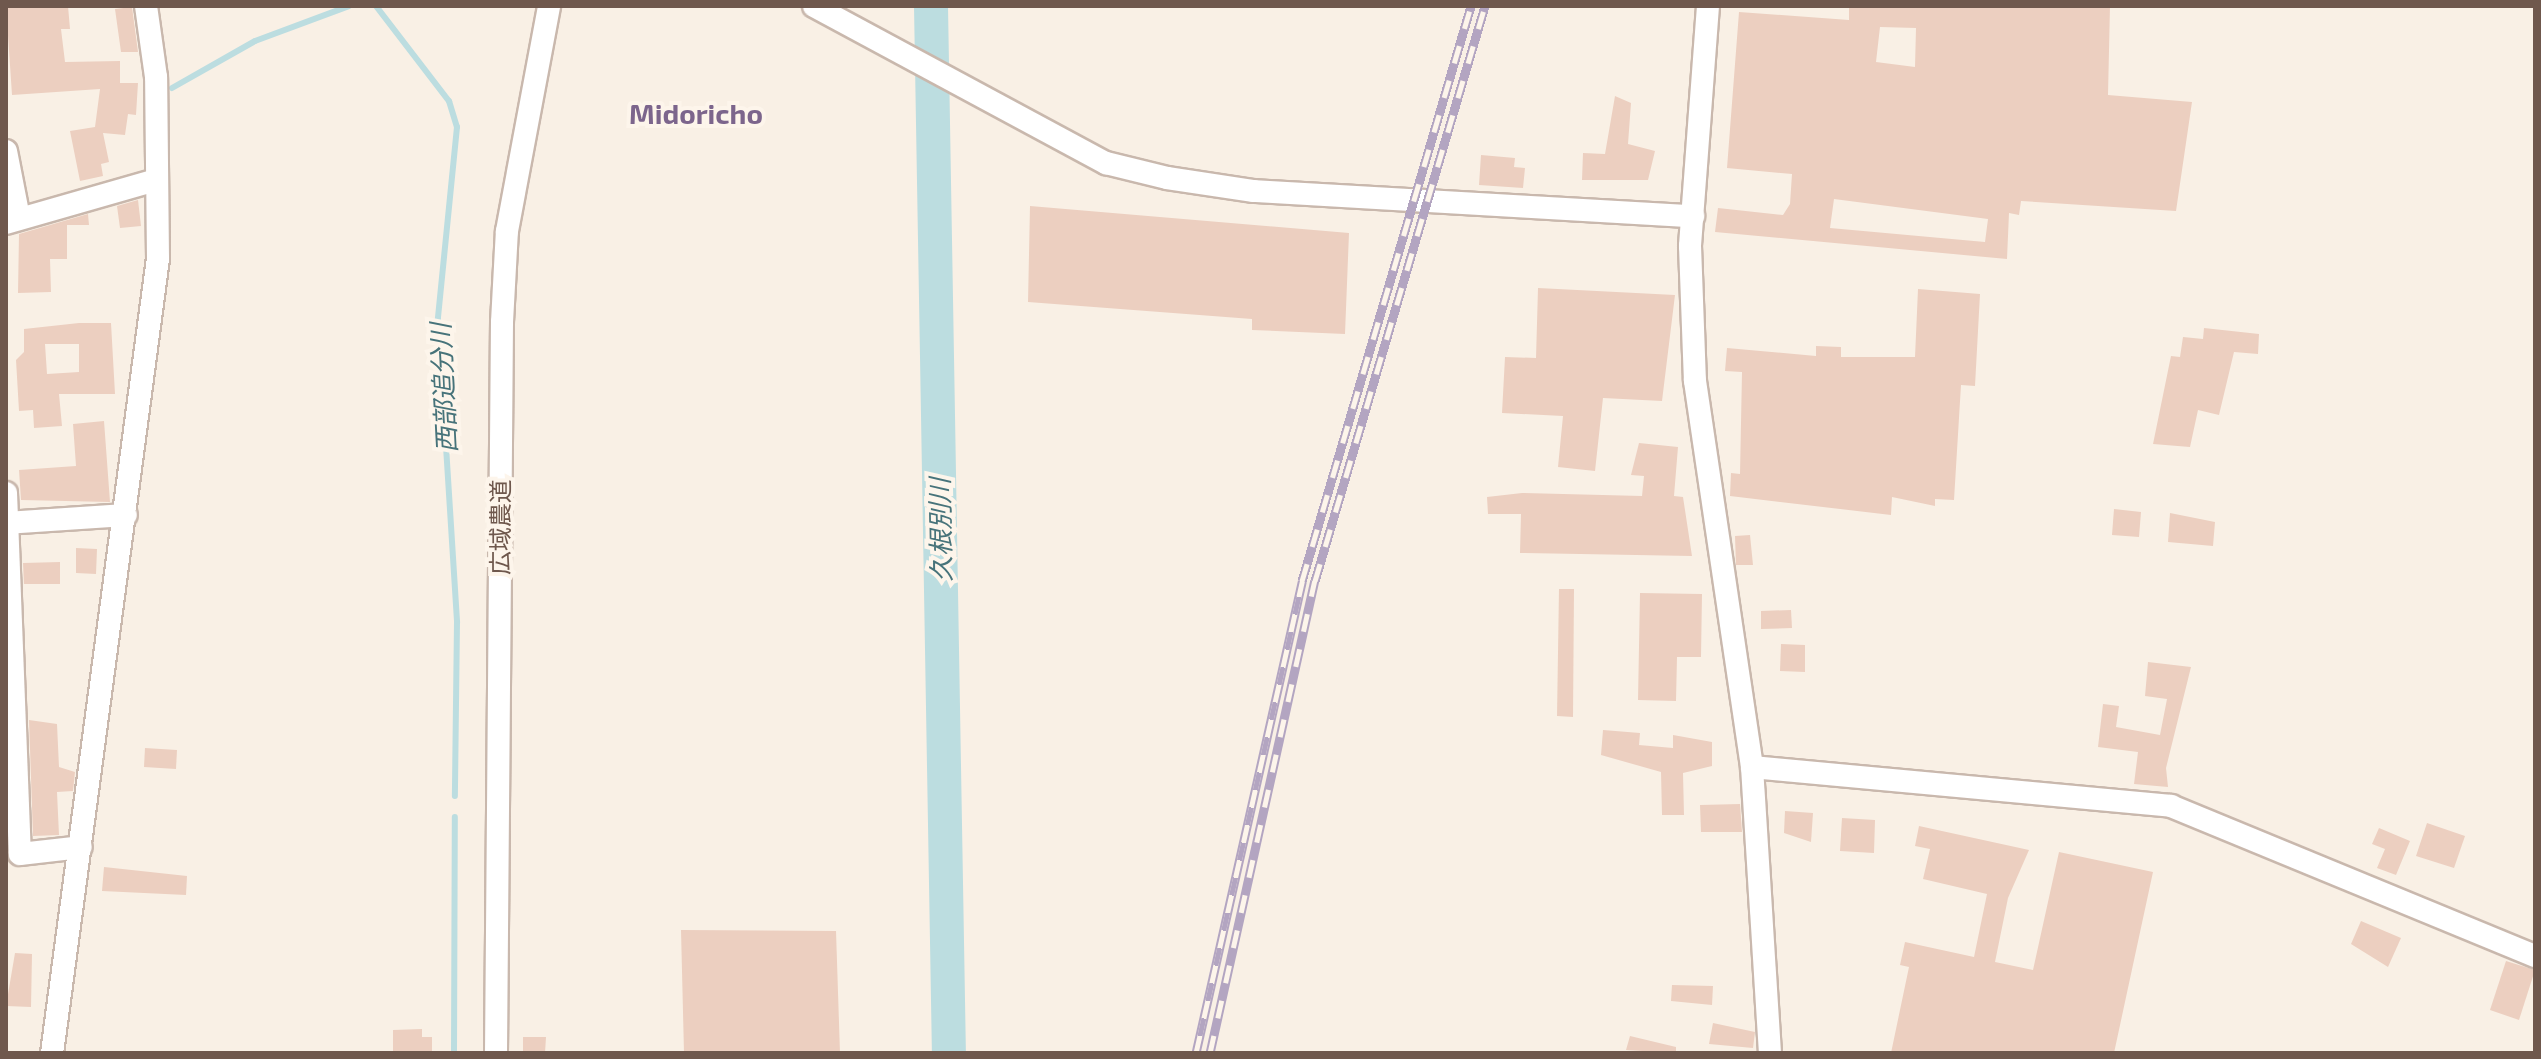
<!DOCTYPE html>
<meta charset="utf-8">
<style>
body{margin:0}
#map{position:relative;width:2541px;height:1059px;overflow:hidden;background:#f9f0e5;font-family:"Exo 2","Noto Sans JP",sans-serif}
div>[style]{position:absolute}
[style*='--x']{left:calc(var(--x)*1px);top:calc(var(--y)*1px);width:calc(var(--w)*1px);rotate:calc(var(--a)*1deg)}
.stream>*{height:6px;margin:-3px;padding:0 3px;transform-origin:3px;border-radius:3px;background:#bcdde0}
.river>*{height:34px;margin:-17px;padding:0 17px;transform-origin:17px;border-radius:17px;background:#bcdde0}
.building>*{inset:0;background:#eccfc0}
.roads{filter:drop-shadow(2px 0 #c9b8ad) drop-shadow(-2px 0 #c9b8ad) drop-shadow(0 2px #c9b8ad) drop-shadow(0 -2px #c9b8ad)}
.minor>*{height:22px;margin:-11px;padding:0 11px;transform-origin:11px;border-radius:11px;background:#fff}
.rail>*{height:9px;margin-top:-4.5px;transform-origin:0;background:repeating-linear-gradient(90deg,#fdf5eb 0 18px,#b3a5c1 0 36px);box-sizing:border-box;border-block:2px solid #b3a5c1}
span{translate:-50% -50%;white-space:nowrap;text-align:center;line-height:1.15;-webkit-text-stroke:8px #fdf5eb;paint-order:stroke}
.street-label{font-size:24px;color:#6f584d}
.water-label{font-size:26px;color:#47737a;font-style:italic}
.quarter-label{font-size:28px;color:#7c658c;font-weight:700}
.frame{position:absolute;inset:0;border:8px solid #6f584d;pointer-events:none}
</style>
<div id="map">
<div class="stream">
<i style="--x:376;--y:6;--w:120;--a:52.5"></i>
<i style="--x:449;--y:101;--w:27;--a:73"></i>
<i style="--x:457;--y:127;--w:193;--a:95.7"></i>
<i style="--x:438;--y:319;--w:304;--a:86.4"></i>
<i style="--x:457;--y:622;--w:174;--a:90.7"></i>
<i style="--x:172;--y:88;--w:95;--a:-29.5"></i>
<i style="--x:255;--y:41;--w:100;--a:-20.4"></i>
<i style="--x:454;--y:1053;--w:236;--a:-89.8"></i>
</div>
<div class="river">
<i style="--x:931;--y:6;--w:1047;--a:89.02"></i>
</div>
<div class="building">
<i style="clip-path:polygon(6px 6px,68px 6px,70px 29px,61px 29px,65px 62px,120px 61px,120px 83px,138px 83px,136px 115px,128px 114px,125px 135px,103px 133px,109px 162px,101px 164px,103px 176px,80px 181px,70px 131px,95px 127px,100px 89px,12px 95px)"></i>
<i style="clip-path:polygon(evenodd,1849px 6px,2110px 6px,2108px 95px,2192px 102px,2176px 211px,2021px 201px,2019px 215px,2009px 213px,2007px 259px,1715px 232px,1718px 208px,1783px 215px,1790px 204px,1792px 174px,1727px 168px,1739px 12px,1849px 20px,1849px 6px,1880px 27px,1916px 28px,1915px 67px,1876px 62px,1880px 27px,1849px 6px,1834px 199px,1988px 219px,1985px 242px,1830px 228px,1834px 199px)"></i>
<i style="clip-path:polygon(132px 7px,138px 52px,121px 52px,115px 9px)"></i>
<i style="clip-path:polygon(1615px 96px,1631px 103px,1628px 144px,1655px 151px,1648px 180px,1582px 180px,1583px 153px,1605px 154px)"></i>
<i style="clip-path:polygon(1481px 155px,1515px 158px,1514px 167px,1525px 168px,1523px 188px,1479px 185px)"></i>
<i style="clip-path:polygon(138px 200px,141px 226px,120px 228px,117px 206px)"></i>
<i style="clip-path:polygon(1030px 206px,1349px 233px,1345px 334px,1252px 330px,1252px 319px,1028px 302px)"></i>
<i style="clip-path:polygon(88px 214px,89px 225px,67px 225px,67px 259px,50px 259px,51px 292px,18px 293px,19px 234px)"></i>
<i style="clip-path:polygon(1538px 288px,1675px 295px,1662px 401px,1603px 398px,1595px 471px,1558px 467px,1563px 416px,1502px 413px,1505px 357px,1536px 358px)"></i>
<i style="clip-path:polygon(1918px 289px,1980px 294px,1975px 386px,1961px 385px,1954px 500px,1935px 499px,1935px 506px,1892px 497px,1891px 515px,1730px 496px,1731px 473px,1740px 474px,1742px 372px,1725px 371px,1727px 348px,1816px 356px,1816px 346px,1841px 347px,1841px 357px,1915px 357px)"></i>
<i style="clip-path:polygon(evenodd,79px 323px,111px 323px,115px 394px,59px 394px,62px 426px,34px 428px,33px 410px,19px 411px,16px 360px,24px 352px,24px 329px,79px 323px,45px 344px,79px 344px,79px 372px,47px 374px,45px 344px)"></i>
<i style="clip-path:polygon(2204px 328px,2259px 334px,2258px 354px,2234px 352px,2219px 415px,2198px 410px,2190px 447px,2153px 444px,2171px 356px,2180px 357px,2183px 337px,2203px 339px)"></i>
<i style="clip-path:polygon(104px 421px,110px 502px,21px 500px,19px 470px,76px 466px,73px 424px)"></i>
<i style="clip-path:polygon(1639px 443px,1678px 447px,1674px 496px,1683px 497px,1692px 556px,1520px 553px,1521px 514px,1488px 514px,1487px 497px,1522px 493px,1642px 496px,1644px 476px,1631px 475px)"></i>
<i style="clip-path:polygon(2114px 509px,2141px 512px,2139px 537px,2112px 535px)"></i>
<i style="clip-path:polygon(2170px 513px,2215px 522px,2213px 546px,2168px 542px)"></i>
<i style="clip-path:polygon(1750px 535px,1753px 565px,1736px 565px,1735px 536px)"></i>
<i style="clip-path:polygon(76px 548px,97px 549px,96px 574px,76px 573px)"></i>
<i style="clip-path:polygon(60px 562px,60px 584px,24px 584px,23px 563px)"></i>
<i style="clip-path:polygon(1559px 589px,1574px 589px,1573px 717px,1557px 716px)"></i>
<i style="clip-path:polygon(1640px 593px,1702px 594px,1701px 657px,1677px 657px,1676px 701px,1638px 700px)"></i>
<i style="clip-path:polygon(1791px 610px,1792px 628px,1761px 629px,1761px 611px)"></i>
<i style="clip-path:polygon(1781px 644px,1805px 645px,1805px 672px,1780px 671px)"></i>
<i style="clip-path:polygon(2148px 662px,2191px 667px,2166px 768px,2168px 787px,2134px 784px,2138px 752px,2098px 747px,2103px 704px,2119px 706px,2116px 727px,2160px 735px,2167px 699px,2145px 696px)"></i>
<i style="clip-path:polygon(29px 720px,57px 724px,59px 767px,75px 772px,73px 791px,57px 792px,59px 835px,33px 836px)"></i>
<i style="clip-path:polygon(1603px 730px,1640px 733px,1639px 745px,1673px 748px,1673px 735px,1712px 742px,1712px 766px,1683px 773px,1684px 815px,1662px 815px,1661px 772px,1601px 755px)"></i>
<i style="clip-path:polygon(145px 748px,177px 750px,176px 769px,144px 767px)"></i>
<i style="clip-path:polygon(1740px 804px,1742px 832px,1701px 832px,1700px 805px)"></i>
<i style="clip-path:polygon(1785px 811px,1813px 813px,1811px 842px,1784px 833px)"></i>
<i style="clip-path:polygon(1842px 818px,1875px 820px,1874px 853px,1840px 851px)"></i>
<i style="clip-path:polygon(2427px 823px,2465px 836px,2454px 868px,2416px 856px)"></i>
<i style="clip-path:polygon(1919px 826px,2029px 850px,2008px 898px,1995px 962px,2033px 970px,2059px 852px,2153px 872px,2114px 1053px,1891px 1053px,1909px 967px,1900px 965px,1905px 942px,1974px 957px,1987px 894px,1923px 879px,1930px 849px,1915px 846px)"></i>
<i style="clip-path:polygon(2379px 828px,2410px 841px,2396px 875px,2377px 868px,2385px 849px,2372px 844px)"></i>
<i style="clip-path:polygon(104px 867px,187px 876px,186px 895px,102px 891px)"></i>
<i style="clip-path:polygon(2361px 921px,2401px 938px,2388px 967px,2351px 944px)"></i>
<i style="clip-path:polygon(681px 930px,836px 931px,840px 1053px,684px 1053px)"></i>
<i style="clip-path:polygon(15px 953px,32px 954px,31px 1007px,6px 1006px)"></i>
<i style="clip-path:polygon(2506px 961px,2535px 970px,2519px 1020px,2490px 1010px)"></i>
<i style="clip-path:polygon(1672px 985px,1713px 986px,1712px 1005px,1671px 1001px)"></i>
<i style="clip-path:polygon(1713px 1023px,1755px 1032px,1753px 1048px,1709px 1044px)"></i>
<i style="clip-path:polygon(422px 1029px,422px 1037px,432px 1037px,432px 1053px,393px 1053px,393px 1030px)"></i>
<i style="clip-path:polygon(1630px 1036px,1676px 1047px,1676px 1053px,1626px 1050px)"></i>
<i style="clip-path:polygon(523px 1037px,546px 1037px,545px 1053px,523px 1053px)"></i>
</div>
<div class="roads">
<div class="minor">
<i style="--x:814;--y:6;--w:332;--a:28.3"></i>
<i style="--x:1106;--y:163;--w:63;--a:13.8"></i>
<i style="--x:1167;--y:178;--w:88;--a:8.5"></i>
<i style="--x:1254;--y:191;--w:440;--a:3.3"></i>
<i style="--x:1708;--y:6;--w:241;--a:94.3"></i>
<i style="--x:1690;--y:246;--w:135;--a:87.9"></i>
<i style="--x:1695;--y:381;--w:390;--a:81.6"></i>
<i style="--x:1752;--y:767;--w:287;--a:86.4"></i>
<i style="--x:6;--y:151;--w:68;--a:79"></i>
<i style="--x:6;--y:223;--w:156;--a:-16"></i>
<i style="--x:6;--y:493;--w:361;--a:87.8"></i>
<i style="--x:20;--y:854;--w:61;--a:-6.5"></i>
<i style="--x:6;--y:523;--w:120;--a:-3.8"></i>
<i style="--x:1752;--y:767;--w:421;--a:5.3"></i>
<i style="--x:2171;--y:806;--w:394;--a:22.4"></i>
<i style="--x:52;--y:1053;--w:801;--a:-82.4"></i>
<i style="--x:158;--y:259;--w:182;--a:-90.6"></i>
<i style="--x:156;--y:77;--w:72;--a:-98"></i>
<i style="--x:496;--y:1053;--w:731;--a:-89.53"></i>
<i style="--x:502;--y:322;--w:91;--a:-86.9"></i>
<i style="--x:507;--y:231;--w:229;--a:-79.4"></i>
</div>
</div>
<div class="rail">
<i style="--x:1196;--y:1053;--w:484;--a:-77.3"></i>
<i style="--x:1302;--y:581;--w:599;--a:-73.62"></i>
<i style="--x:1210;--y:1053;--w:484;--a:-77.5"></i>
<i style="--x:1315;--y:581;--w:600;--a:-73.53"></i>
</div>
<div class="street-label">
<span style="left:500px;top:527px;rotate:-90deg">広域農道</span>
</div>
<div class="water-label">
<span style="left:443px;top:388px;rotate:-93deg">西部追分川</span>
<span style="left:940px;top:530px;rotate:-91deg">久根別川</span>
</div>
<div class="quarter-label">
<span style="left:696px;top:113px">Midoricho</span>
</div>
<div class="frame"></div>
</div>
